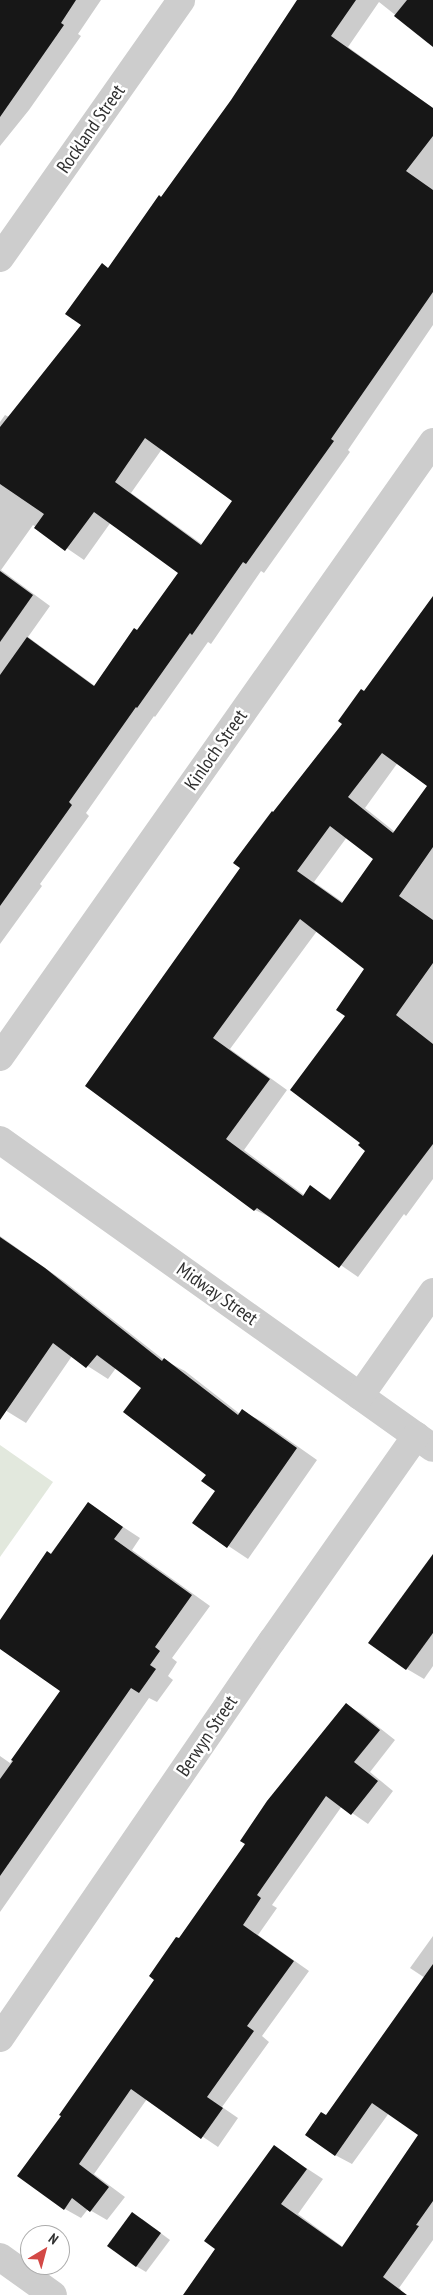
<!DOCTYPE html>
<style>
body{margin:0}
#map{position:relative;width:433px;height:2295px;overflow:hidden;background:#fff;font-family:"PT Sans Narrow",sans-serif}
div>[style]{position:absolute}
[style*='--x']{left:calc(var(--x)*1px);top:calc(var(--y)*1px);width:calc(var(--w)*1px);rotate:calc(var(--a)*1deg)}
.green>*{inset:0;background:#e2e8dd}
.shadow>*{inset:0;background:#0003}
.building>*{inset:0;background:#171717}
.minor>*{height:28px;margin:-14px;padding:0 14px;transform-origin:14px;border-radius:14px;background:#cdcdcd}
span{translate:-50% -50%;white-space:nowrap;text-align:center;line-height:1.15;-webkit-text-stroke:5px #fff;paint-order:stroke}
.street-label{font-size:19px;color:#303030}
.north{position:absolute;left:20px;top:2225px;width:50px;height:50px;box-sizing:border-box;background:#fff;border:1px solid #acacac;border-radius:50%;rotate:37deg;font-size:14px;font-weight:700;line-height:20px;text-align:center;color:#303030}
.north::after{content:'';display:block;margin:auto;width:18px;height:22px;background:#d34946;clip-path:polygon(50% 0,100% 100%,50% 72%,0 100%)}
</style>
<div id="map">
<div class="green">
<i style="clip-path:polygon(0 1445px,53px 1482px,0 1557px)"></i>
</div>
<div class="shadow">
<i style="clip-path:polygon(0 0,101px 0,78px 34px,81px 36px,29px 110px,0 146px)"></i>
<i style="clip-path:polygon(evenodd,300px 0,433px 0,433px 45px,379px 2px,348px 47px,433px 108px,433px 325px,348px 450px,350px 452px,264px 573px,261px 571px,211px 644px,208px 642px,155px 717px,154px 716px,86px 813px,89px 816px,40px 884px,42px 886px,0 944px,0 422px,5px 415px,9px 417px,83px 325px,109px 269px,232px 100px,300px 0,162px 449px,233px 501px,203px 545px,131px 493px,162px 449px,300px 0,111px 522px,179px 572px,138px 632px,95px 686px,28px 637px,50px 606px,1px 570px,33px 525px,84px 560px,111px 522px)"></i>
<i style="clip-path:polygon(evenodd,433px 598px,433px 714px,365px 808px,395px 832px,433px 809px,433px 1179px,406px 1216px,404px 1214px,358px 1277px,274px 1219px,255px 1210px,87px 1086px,241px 868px,274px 814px,344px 724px,433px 598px,347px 837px,374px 858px,344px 903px,314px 882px,347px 837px,433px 598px,317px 931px,366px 969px,347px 1016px,362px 1142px,367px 1150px,332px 1200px,310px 1187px,304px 1195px,244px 1150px,287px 1090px,230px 1049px,317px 931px)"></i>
<i style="clip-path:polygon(0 1236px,65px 1282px,164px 1360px,185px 1371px,240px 1414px,242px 1411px,263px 1422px,317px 1460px,248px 1559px,194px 1523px,217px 1490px,143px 1388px,116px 1368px,108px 1379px,72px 1356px,26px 1423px,0 1407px)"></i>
<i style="clip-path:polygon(88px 1504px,140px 1538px,132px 1550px,210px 1606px,172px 1658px,177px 1662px,168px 1676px,173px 1680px,157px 1702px,149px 1698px,0 1912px,0 1756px,10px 1763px,61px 1691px,0 1647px,0 1621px)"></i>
<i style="clip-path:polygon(433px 1556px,433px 1666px,424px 1679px,407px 1669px)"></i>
<i style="clip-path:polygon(346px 1705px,362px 1714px,395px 1740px,370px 1772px,393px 1791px,368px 1824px,342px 1806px,272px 1905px,277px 1908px,258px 1935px,309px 1971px,262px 2036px,269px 2042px,222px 2107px,238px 2118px,218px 2147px,147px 2099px,94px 2174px,125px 2197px,107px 2220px,88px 2209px,81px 2218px,65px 2209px,63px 2116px,156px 1979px,179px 1940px)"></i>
<i style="clip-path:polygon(433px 1936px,433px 2240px,399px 2288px,401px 2289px,397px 2295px,185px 2295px,216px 2249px,274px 2147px,323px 2179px,298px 2214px,343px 2247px,420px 2135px,389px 2113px,352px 2164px,335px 2155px,326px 2116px,425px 1978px,410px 1968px)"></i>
<i style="clip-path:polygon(142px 2219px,170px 2240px,146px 2272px,136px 2266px)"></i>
</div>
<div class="building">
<i style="clip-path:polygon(0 0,76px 0,61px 23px,64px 25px,0 117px)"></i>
<i style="clip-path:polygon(evenodd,297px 0,356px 0,331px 36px,433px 108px,433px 136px,406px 171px,433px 190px,433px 292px,331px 439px,334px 441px,246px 564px,243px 562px,192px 635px,190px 633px,137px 708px,136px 707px,69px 802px,72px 805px,0 906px,0 675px,27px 637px,94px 686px,134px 628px,137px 630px,178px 573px,94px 512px,65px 551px,34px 528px,44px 514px,0 484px,0 427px,81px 325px,65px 314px,102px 263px,108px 268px,159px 195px,161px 197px,231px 100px,297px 0,145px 438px,232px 501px,201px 545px,115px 482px,145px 438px)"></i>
<i style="clip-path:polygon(407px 0,433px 0,433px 47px,394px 16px)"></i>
<i style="clip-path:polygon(0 571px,33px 595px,0 642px)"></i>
<i style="clip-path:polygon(evenodd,433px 596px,433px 847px,399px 896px,433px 920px,433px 963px,396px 1015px,433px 1044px,433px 1144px,339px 1268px,257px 1208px,254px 1211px,85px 1086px,240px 868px,233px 863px,272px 811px,273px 812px,342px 724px,338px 721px,361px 689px,364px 691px,433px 596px,382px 753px,427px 786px,393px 833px,348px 797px,382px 753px,433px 596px,330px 826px,373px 859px,342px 903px,297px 871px,330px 826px,433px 596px,300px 919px,364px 969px,336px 1010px,345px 1016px,290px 1090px,360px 1143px,358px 1145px,365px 1151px,330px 1200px,310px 1185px,303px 1196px,226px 1139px,270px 1079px,213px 1038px,300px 919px)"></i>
<i style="clip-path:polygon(0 1237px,45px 1268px,162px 1361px,164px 1358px,238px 1415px,242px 1409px,297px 1448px,227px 1548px,192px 1523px,215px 1491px,201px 1481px,206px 1475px,123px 1412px,141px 1388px,97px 1355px,86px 1368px,53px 1343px,0 1420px)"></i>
<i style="clip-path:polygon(88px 1502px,123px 1527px,114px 1539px,192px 1595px,155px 1647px,160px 1651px,150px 1665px,156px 1669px,139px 1693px,131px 1688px,0 1876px,0 1779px,13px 1761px,11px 1760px,60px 1691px,0 1649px,0 1620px,47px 1551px,51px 1554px)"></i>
<i style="clip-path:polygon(433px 1554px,433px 1633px,406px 1670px,368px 1643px)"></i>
<i style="clip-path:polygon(346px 1703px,380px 1730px,354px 1762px,378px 1781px,351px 1815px,326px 1796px,257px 1895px,261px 1898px,243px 1925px,294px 1961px,247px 2026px,254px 2031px,207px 2097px,223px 2108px,201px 2139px,131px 2089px,79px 2164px,109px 2187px,90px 2212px,72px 2198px,64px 2210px,17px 2176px,61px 2116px,59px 2115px,154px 1980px,149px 1976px,176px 1937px,179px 1938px,245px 1844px,240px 1841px,267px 1801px)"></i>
<i style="clip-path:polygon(433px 1964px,433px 2201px,416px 2225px,419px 2226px,383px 2277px,407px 2295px,183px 2295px,215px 2249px,204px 2241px,274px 2145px,307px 2169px,281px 2204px,342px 2247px,418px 2135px,372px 2103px,335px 2156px,305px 2135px,321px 2112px,326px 2115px)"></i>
<i style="clip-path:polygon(132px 2212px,161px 2233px,136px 2267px,107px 2246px)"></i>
</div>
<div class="minor">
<i style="--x:0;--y:258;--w:315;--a:-54.9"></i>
<i style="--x:0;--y:1057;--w:752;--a:-54.85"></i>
<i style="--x:0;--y:1140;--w:531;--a:35.42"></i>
<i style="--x:360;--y:1396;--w:127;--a:-54.9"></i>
<i style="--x:0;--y:2038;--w:481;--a:-55.6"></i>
<i style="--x:272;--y:1641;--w:251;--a:-54.9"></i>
<i style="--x:0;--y:2257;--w:65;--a:35.6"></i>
</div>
<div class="street-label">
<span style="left:91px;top:129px;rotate:-55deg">Rockland Street</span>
<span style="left:216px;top:750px;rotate:-55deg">Kinloch Street</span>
<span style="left:217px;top:1294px;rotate:35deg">Midway Street</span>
<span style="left:207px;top:1736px;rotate:-56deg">Berwyn Street</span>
</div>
<div class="north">N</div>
</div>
